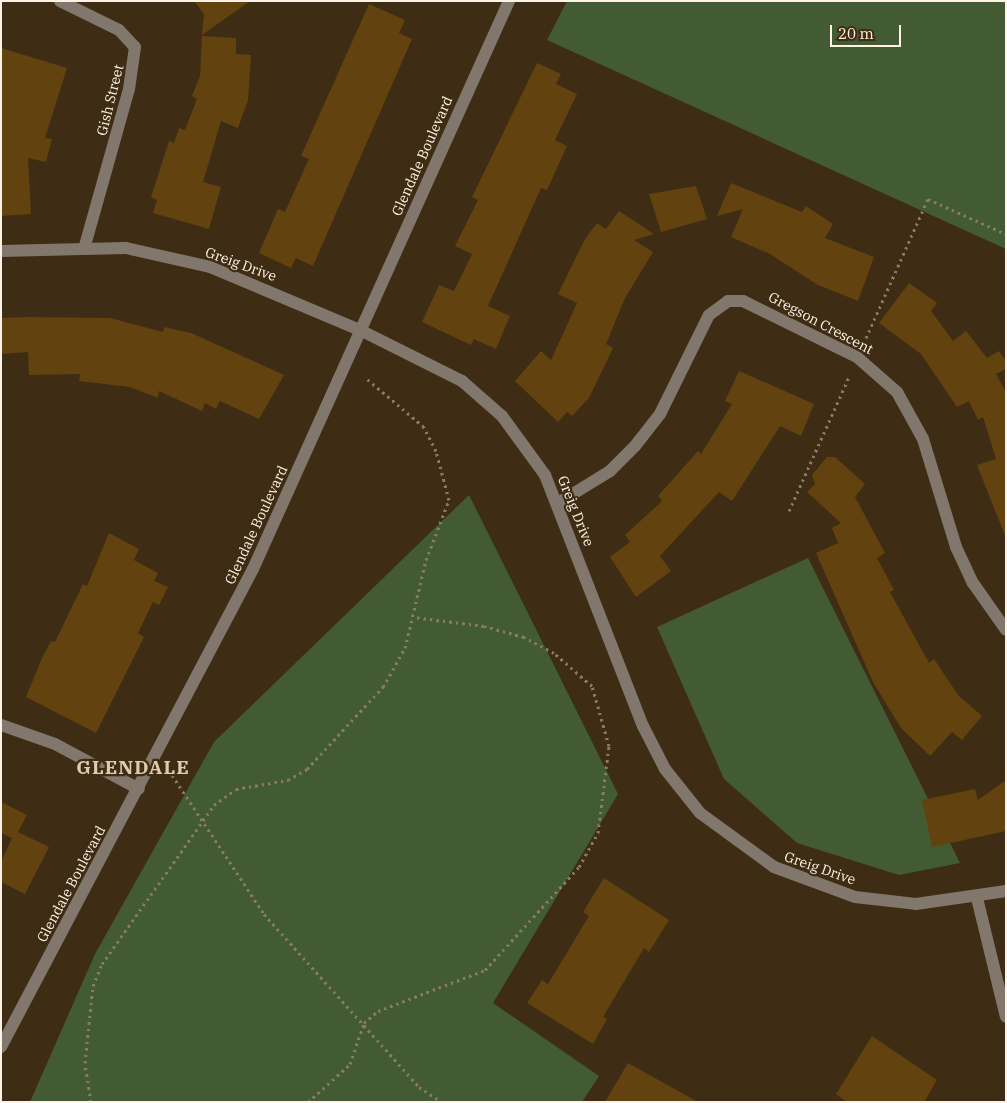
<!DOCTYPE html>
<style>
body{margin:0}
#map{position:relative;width:1007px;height:1103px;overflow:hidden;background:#3e2d14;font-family:"IBM Plex Serif",serif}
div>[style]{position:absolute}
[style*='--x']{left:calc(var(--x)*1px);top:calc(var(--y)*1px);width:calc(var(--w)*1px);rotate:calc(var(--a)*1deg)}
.green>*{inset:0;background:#435b33}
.building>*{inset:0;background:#62420e}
.path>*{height:3px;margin-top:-1.5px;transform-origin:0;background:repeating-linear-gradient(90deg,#897b66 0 2.5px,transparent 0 6.5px)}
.minor>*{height:12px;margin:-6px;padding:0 6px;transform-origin:6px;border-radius:6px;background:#82776c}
span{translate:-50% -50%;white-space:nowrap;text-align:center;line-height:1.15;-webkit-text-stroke:4.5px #3e2d14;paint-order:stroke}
.street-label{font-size:14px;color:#fef3e4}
.district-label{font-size:19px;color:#e1cbae;font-weight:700;letter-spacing:1px}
.frame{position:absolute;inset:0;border:2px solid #fef3e4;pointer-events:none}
.scale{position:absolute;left:830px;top:25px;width:71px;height:22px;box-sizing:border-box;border:2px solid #fef3e4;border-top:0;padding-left:6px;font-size:15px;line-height:18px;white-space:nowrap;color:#fef3e4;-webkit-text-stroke:4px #3e2d14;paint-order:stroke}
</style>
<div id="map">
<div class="green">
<i style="clip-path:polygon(567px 1px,1006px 1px,1006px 249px,547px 40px)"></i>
<i style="clip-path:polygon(469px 495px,618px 794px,493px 1003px,599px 1076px,582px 1102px,30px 1102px,95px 954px,214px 742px)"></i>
<i style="clip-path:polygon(808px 558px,960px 863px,899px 875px,797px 843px,724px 779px,657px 627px)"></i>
</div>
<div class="building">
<i style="clip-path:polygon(194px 1px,250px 1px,202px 35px,204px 14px)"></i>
<i style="clip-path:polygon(369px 4px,405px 20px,399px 33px,412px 39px,313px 266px,296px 258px,291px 268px,259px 253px,278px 209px,285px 212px,309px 159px,301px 156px)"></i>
<i style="clip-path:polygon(202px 36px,236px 38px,236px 54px,251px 55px,248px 100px,238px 128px,221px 121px,203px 182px,221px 187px,209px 229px,153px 213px,157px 200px,151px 197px,169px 141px,174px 143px,179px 128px,185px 130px,197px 99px,192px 96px,200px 76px)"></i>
<i style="clip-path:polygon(1px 48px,67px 68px,45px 138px,52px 139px,46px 162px,28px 158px,31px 214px,1px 216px)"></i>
<i style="clip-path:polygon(537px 63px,561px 74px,556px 84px,577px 94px,555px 140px,567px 146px,547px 190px,541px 188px,488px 306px,510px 316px,496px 349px,474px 339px,471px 345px,422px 322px,439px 285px,454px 291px,472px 254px,455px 246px,478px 200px,472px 197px)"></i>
<i style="clip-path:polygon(731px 183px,802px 212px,806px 206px,833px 224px,825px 238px,874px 257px,858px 301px,818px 285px,770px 254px,731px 237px,743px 209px,717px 216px)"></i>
<i style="clip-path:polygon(696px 186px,707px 219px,661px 232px,649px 194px)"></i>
<i style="clip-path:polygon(619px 211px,654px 234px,634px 240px,653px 252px,625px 298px,606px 344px,613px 348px,589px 398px,572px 416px,567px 412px,558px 422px,515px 381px,541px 351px,551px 360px,577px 303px,558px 294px,585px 239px,597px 223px,606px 229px)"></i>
<i style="clip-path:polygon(909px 283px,937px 303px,931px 311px,953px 341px,966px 331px,987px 358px,999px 351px,1006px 361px,1006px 369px,996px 374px,1006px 392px,1006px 538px,977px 465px,996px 459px,983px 417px,978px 420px,969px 401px,957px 407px,921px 354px,879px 323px)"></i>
<i style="clip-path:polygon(29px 317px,110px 318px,163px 332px,164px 327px,191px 333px,284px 375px,259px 419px,220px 401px,216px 409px,205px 403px,202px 411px,159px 391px,158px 398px,130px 387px,79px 381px,80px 374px,29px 375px,28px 352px,1px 354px,1px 318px)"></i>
<i style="clip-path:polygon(739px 371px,814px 404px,801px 436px,780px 426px,732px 501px,719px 492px,660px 556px,671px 571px,636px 597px,610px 557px,630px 542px,625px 535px,662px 501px,658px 496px,698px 451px,701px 454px,732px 404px,725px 401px)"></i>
<i style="clip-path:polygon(827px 457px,835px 457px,865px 484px,855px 497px,885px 553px,877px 558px,894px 590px,890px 592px,929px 663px,934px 659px,958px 695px,982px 716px,962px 740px,952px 732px,930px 756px,901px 728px,873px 682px,816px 553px,838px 543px,832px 528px,841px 523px,807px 492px,815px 484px,812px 475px)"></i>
<i style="clip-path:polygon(109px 533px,139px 549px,134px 560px,158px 573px,154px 581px,168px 587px,159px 605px,153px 602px,138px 633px,144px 637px,96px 733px,26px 697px,42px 658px,51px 641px,55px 642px,83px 584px,87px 586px)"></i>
<i style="clip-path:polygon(1006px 780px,1006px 831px,932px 847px,922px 800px,975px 789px,978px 800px)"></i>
<i style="clip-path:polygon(1px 802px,27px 815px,18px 832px,49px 847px,25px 894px,1px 882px,1px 862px,12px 838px,1px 833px)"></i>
<i style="clip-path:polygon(604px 878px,669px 920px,649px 952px,644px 948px,603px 1017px,607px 1019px,593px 1044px,527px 1003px,542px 980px,548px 984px,589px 916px,583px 912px)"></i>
<i style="clip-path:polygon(872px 1036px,937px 1080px,924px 1102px,847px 1102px,836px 1094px)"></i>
<i style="clip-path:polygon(628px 1063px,698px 1102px,605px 1102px)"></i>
</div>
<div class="path">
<i style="--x:866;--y:338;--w:152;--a:-66"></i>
<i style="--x:928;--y:199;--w:85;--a:24.2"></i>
<i style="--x:789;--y:511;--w:147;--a:-65.9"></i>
<i style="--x:172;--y:775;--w:167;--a:56.5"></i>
<i style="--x:264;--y:914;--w:232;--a:48.1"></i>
<i style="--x:419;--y:1087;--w:27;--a:33"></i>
<i style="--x:91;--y:1102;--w:39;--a:-99"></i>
<i style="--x:85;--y:1063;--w:77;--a:-84.1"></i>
<i style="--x:93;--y:986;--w:24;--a:-68"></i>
<i style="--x:102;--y:964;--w:194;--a:-54.8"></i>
<i style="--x:214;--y:805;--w:27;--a:-36"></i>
<i style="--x:236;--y:789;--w:53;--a:-9.8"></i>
<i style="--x:288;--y:780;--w:22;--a:-30"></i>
<i style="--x:307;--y:769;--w:112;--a:-47.2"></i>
<i style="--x:383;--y:687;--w:45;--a:-60.6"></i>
<i style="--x:405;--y:648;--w:90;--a:-76.6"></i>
<i style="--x:426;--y:560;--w:64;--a:-69"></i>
<i style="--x:449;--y:500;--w:51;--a:-104.9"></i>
<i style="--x:436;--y:451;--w:27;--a:-117"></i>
<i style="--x:424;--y:427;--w:75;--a:-139.9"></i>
<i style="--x:308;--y:1102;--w:57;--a:-42.1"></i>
<i style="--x:350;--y:1064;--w:43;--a:-71.1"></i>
<i style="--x:364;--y:1023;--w:18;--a:-41"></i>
<i style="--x:378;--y:1011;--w:115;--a:-21"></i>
<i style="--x:485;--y:970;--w:139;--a:-47.6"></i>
<i style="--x:579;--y:867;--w:39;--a:-61"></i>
<i style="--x:598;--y:833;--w:88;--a:-82.8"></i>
<i style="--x:609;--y:746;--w:62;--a:-105.8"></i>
<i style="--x:592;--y:686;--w:50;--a:-139"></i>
<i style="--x:554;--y:653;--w:34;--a:-152"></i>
<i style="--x:524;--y:637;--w:41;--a:-164.6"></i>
<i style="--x:484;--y:626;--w:71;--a:-172.7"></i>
</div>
<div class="minor">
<i style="--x:60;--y:1;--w:66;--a:26.2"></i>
<i style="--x:119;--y:30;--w:23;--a:47"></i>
<i style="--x:135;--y:47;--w:42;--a:98.1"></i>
<i style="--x:129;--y:89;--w:163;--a:105.7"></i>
<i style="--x:1;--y:251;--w:125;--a:-1.4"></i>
<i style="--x:126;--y:248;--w:86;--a:12.7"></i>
<i style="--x:210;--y:267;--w:165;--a:22.8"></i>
<i style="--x:362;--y:331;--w:112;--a:26.6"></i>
<i style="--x:462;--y:381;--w:53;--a:41.2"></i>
<i style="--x:502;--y:416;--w:73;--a:53.9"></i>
<i style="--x:545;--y:475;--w:269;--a:68.7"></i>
<i style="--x:643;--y:726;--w:48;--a:62.9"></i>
<i style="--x:665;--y:769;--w:56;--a:51.5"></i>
<i style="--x:700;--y:813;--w:92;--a:36.1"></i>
<i style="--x:774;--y:867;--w:86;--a:20.3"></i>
<i style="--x:855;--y:897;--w:61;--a:6.5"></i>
<i style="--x:916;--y:904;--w:91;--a:-8.2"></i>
<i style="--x:558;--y:503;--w:61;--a:-31.6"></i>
<i style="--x:610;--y:471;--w:35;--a:-45"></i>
<i style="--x:635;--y:446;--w:41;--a:-52"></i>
<i style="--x:660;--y:414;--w:110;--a:-63.7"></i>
<i style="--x:709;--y:315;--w:24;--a:-36"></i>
<i style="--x:728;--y:301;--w:15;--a:0"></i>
<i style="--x:743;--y:301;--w:127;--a:26.2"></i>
<i style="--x:857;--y:357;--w:53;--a:41.2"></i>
<i style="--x:897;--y:392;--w:54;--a:61"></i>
<i style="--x:923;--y:439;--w:113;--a:73"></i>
<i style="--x:956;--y:547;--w:40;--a:65"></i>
<i style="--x:973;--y:583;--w:57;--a:54.9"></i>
<i style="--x:1;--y:725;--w:57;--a:19.4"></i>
<i style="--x:55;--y:744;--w:95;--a:28.2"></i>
<i style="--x:977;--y:898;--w:122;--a:76.3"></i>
<i style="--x:1;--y:1047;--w:540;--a:-62.2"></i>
<i style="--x:253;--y:569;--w:623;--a:-65.74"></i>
</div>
<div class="street-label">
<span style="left:110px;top:100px;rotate:-76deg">Gish Street</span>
<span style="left:422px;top:156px;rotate:-66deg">Glendale Boulevard</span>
<span style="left:241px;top:264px;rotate:20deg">Greig Drive</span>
<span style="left:821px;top:323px;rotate:28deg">Gregson Crescent</span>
<span style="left:576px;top:511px;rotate:68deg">Greig Drive</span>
<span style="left:256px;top:525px;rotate:-65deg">Glendale Boulevard</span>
<span style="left:820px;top:868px;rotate:19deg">Greig Drive</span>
<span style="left:71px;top:884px;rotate:-62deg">Glendale Boulevard</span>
</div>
<div class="district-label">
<span style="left:133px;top:768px">GLENDALE</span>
</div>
<div class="frame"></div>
<div class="scale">20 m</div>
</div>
